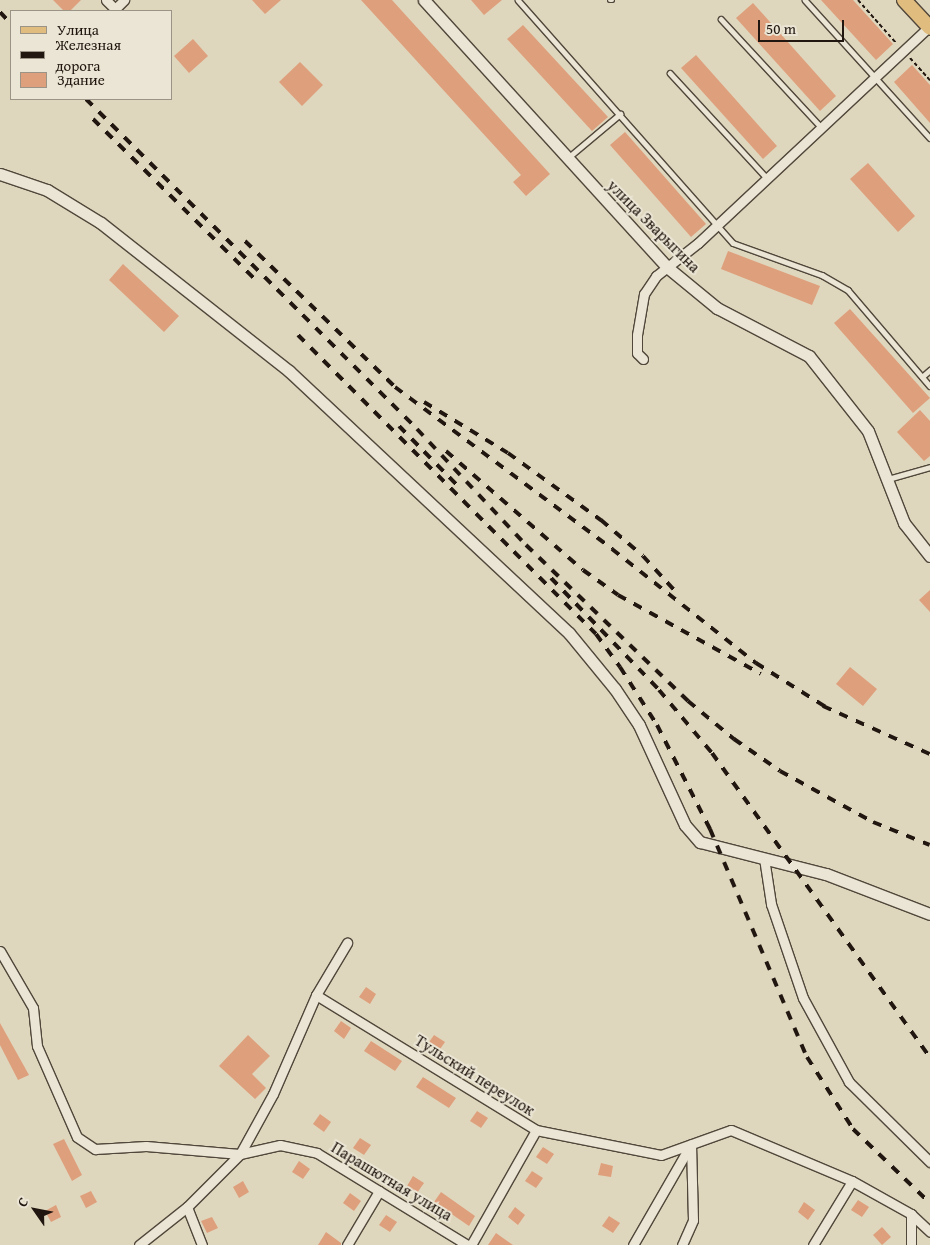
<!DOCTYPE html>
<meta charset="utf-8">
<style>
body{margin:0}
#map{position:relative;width:930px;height:1245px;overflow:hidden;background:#dfd7bd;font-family:"Gentium Book Plus",serif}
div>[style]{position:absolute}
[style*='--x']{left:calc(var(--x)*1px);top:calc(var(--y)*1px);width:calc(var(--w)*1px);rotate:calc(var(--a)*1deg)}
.building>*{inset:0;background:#de9f7c}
.path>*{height:2px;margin-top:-1px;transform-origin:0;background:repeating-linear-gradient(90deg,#221710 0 4px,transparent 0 6.5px)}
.roads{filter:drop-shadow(1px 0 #51473b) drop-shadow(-1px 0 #51473b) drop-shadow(0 1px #51473b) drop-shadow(0 -1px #51473b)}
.service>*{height:4.5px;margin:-2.25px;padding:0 2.25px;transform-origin:2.25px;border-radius:2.25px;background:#eae5d4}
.minor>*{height:9px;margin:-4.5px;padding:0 4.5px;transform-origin:4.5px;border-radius:4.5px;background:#eae5d4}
.tertiary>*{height:11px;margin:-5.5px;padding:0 5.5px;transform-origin:5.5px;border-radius:5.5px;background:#eae5d4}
.primary>*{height:14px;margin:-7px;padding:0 7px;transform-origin:7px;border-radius:7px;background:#e0bc7e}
.rail>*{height:4px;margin-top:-2px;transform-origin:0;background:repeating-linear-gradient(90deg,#221710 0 9px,transparent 0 18px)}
span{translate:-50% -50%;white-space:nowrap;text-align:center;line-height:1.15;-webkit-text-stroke:4px #eae5d4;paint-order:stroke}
.street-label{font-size:16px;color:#221710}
.legend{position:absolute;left:10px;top:10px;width:162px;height:90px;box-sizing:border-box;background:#eae5d4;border:1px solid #9a9386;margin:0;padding:6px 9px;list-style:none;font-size:15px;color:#221710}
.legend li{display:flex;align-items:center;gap:10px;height:25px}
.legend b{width:25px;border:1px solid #9a9386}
.north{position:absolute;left:10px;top:1185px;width:50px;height:50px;-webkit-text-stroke:4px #eae5d4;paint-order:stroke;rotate:303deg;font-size:14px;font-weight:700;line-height:20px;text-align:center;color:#221710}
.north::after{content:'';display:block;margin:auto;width:18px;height:22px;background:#221710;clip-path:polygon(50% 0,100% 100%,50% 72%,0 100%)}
.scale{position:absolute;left:758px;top:20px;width:86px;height:22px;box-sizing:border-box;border:2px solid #221710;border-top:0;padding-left:6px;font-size:15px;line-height:18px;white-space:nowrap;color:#221710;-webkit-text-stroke:4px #eae5d4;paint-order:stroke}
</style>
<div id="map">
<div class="building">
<i style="clip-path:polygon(53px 0,81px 0,70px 11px,64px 11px)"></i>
<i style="clip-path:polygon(252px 0,281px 0,265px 14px)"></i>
<i style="clip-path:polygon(361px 0,392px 0,550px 174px,526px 196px,513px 182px,521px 175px)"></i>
<i style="clip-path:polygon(471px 0,502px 0,484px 15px)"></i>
<i style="clip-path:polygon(821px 0,853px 0,893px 44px,876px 60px)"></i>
<i style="clip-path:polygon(753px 3px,836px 96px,820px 111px,736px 18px)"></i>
<i style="clip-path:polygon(523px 25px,608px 117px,592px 131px,507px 39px)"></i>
<i style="clip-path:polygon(193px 39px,208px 56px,189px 73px,174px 56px)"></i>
<i style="clip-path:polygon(696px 55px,777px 146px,763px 159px,681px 68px)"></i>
<i style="clip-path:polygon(300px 62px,323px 85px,302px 106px,279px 82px)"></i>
<i style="clip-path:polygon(912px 65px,930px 85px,930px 123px,894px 82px)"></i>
<i style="clip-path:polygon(625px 132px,706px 224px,691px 237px,610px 145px)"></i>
<i style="clip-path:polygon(868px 163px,915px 216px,898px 232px,850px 179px)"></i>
<i style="clip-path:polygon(728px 251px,820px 286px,812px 305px,721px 269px)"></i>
<i style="clip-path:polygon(123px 264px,179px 316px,164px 332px,109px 280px)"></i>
<i style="clip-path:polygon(850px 309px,930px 398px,913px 413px,834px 323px)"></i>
<i style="clip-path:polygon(920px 410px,930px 421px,930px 456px,924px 461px,897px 432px)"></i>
<i style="clip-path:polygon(930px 590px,930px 612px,919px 600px)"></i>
<i style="clip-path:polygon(850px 667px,877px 689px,863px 706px,836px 684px)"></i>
<i style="clip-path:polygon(366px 987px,376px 994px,370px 1004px,359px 997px)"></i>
<i style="clip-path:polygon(341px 1021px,351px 1028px,344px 1039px,334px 1031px)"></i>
<i style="clip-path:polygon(0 1023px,29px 1075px,18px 1080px,0 1045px)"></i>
<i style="clip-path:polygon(248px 1035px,270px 1056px,252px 1074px,266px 1088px,255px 1099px,219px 1066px)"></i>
<i style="clip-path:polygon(434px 1035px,445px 1042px,438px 1052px,427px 1045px)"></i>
<i style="clip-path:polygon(371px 1041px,402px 1061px,395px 1071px,364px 1051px)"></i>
<i style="clip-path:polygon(423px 1077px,456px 1098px,449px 1108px,416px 1087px)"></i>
<i style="clip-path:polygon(477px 1111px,488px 1118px,481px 1128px,470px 1121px)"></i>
<i style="clip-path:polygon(320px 1114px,331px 1122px,324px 1132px,313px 1124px)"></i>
<i style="clip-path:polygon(360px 1138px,371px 1145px,364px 1155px,353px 1148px)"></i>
<i style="clip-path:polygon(64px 1139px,82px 1175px,72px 1181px,53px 1144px)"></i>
<i style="clip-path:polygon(543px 1147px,554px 1154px,547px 1164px,536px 1157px)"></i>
<i style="clip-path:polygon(299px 1161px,310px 1169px,303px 1179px,292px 1172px)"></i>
<i style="clip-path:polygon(601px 1163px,613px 1166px,611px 1177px,598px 1175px)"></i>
<i style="clip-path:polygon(532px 1171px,543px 1178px,536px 1188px,525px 1181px)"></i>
<i style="clip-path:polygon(413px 1176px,424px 1183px,417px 1193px,407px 1186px)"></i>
<i style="clip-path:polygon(243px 1181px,249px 1192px,239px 1198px,233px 1187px)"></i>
<i style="clip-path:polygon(91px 1191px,97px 1202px,86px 1208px,80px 1196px)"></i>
<i style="clip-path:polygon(441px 1192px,475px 1216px,469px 1226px,434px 1202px)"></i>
<i style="clip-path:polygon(350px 1193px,361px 1201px,354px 1211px,343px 1203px)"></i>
<i style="clip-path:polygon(858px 1200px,869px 1207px,862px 1217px,851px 1210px)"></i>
<i style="clip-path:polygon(804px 1202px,815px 1210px,808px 1220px,798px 1212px)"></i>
<i style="clip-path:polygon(56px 1205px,61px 1217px,51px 1222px,45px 1211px)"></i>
<i style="clip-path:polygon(515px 1207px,525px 1215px,518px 1225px,508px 1217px)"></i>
<i style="clip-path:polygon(386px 1215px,397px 1222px,390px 1232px,379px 1225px)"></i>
<i style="clip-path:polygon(609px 1216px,620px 1223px,613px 1233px,602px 1226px)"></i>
<i style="clip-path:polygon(212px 1217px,218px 1228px,207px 1233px,201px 1221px)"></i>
<i style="clip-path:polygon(882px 1227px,891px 1237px,882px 1245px,873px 1235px)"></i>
<i style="clip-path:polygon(326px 1232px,341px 1243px,341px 1245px,318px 1245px)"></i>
<i style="clip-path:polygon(496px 1233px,513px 1245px,488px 1245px)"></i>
</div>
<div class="path">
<i style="--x:858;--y:0;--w:57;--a:48.5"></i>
<i style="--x:910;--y:58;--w:30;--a:48"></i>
</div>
<div class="roads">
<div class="service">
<i style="--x:518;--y:0;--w:324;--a:48.5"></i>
<i style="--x:733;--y:243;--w:95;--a:19.8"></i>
<i style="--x:822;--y:275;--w:30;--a:30"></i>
<i style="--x:848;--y:290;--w:126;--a:49.5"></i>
<i style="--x:610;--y:0;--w:2;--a:0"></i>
<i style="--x:805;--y:0;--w:186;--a:47.8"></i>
<i style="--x:721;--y:19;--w:147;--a:47.2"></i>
<i style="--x:670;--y:73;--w:143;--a:47.3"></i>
<i style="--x:569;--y:157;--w:67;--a:-40.1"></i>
<i style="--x:922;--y:377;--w:11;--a:-41"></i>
<i style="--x:888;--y:479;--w:44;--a:-15.9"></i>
</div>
<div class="minor">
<i style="--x:106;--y:0;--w:13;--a:45"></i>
<i style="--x:115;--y:9;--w:13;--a:-45"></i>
<i style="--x:643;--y:359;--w:8;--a:-135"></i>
<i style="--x:637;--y:353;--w:18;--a:-90"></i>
<i style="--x:637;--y:335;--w:42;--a:-80.3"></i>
<i style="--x:644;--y:294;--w:22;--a:-56"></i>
<i style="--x:656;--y:276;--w:53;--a:-38.2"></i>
<i style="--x:698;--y:243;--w:316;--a:-43.1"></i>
<i style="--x:764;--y:858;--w:47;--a:81.3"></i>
<i style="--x:771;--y:904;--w:99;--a:71.2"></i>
<i style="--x:803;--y:998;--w:96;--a:61.3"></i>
<i style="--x:849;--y:1082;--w:114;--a:44.6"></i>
<i style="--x:0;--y:951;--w:66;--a:59.9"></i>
<i style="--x:33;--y:1008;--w:38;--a:84"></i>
<i style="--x:37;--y:1046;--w:99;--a:66.3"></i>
<i style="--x:77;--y:1137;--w:22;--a:34"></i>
<i style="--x:95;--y:1149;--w:51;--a:-3.4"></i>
<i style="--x:146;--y:1146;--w:94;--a:4.9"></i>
<i style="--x:240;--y:1154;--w:41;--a:-12.7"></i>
<i style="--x:280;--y:1145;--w:38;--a:12"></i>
<i style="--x:317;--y:1153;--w:176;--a:31.5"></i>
<i style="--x:316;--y:995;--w:258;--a:31.5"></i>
<i style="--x:536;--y:1130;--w:127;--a:11.3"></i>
<i style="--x:661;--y:1155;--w:74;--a:-19.7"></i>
<i style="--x:731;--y:1130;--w:131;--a:22.9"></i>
<i style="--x:852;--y:1181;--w:68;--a:29.2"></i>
<i style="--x:911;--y:1214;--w:26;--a:43"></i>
<i style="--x:187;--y:1207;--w:41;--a:68.5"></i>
<i style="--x:139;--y:1245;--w:61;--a:-38.4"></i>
<i style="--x:187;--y:1207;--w:75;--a:-45"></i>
<i style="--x:240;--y:1154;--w:68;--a:-61.2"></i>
<i style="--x:273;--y:1094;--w:108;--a:-66.5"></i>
<i style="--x:316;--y:995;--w:61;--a:-59.2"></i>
<i style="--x:347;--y:1245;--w:63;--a:-59.3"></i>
<i style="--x:471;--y:1245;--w:132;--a:-60.5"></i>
<i style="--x:633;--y:1245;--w:116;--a:-60.1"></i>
<i style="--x:682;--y:1245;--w:27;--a:-66"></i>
<i style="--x:693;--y:1220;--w:75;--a:-91.5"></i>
<i style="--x:813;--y:1245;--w:75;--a:-58.6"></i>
<i style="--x:911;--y:1245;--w:31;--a:-90"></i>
</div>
<div class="tertiary">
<i style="--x:424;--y:0;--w:361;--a:47.7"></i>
<i style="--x:667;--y:267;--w:65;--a:39.4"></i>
<i style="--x:717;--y:308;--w:104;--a:27.6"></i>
<i style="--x:809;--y:356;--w:95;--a:51.8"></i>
<i style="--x:868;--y:431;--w:99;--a:68.6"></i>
<i style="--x:904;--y:523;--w:42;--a:51.8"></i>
<i style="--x:0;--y:174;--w:50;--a:18.8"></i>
<i style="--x:47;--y:190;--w:63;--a:31.4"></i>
<i style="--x:101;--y:223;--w:239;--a:38.2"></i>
<i style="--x:289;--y:371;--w:383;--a:43.1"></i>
<i style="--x:569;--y:633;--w:72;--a:50.6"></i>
<i style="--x:615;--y:689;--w:43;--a:56.3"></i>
<i style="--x:639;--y:725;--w:110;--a:65.3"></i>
<i style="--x:685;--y:825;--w:23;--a:49"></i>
<i style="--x:700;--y:842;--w:130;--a:14.3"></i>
<i style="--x:826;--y:874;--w:111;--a:21"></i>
</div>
<div class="primary">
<i style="--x:904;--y:0;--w:38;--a:47"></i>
</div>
</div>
<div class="rail">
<i style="--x:0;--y:12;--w:16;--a:47"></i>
<i style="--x:86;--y:99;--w:467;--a:44.9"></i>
<i style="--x:417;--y:429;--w:159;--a:46.8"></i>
<i style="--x:526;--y:545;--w:225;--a:43.9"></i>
<i style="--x:688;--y:701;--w:60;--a:39.6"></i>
<i style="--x:734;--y:739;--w:56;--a:34.8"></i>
<i style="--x:780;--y:771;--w:106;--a:28.7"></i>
<i style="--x:873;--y:822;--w:61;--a:22"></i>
<i style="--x:93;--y:119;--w:233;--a:44.7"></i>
<i style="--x:245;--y:241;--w:209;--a:44.2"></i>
<i style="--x:395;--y:387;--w:271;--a:36.7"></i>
<i style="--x:612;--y:549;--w:184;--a:38.4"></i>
<i style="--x:756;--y:663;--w:86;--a:32.2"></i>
<i style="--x:298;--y:335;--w:422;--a:45.1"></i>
<i style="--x:596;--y:634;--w:41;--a:54"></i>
<i style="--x:620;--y:667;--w:69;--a:57.5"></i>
<i style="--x:657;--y:725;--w:117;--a:63"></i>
<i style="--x:710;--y:829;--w:248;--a:67"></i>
<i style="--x:807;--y:1057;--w:85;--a:57.4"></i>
<i style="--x:853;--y:1129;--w:107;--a:43.9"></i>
<i style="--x:424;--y:402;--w:98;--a:31.3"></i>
<i style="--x:508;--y:453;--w:115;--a:35.8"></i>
<i style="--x:601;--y:520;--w:55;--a:40.6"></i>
<i style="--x:643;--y:556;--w:49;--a:47.5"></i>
<i style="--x:399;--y:426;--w:86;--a:45.5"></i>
<i style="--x:446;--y:451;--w:181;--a:41"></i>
<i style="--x:583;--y:570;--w:43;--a:35.5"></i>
<i style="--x:618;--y:595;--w:163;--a:28.9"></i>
<i style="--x:551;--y:578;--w:156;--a:46"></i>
<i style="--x:659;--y:690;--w:82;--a:49.9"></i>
<i style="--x:712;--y:753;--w:375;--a:54.4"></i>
<i style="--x:823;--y:706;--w:117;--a:24.2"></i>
</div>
<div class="street-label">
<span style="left:654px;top:226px;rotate:45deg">улица Зварыгина</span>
<span style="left:475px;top:1075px;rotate:32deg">Тульский переулок</span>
<span style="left:392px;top:1181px;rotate:31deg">Парашютная улица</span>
</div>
<ul class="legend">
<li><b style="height:6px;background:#e0bc7e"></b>Улица</li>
<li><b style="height:6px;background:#221710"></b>Железная дорога</li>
<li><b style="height:14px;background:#de9f7c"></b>Здание</li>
</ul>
<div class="north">С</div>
<div class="scale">50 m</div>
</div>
